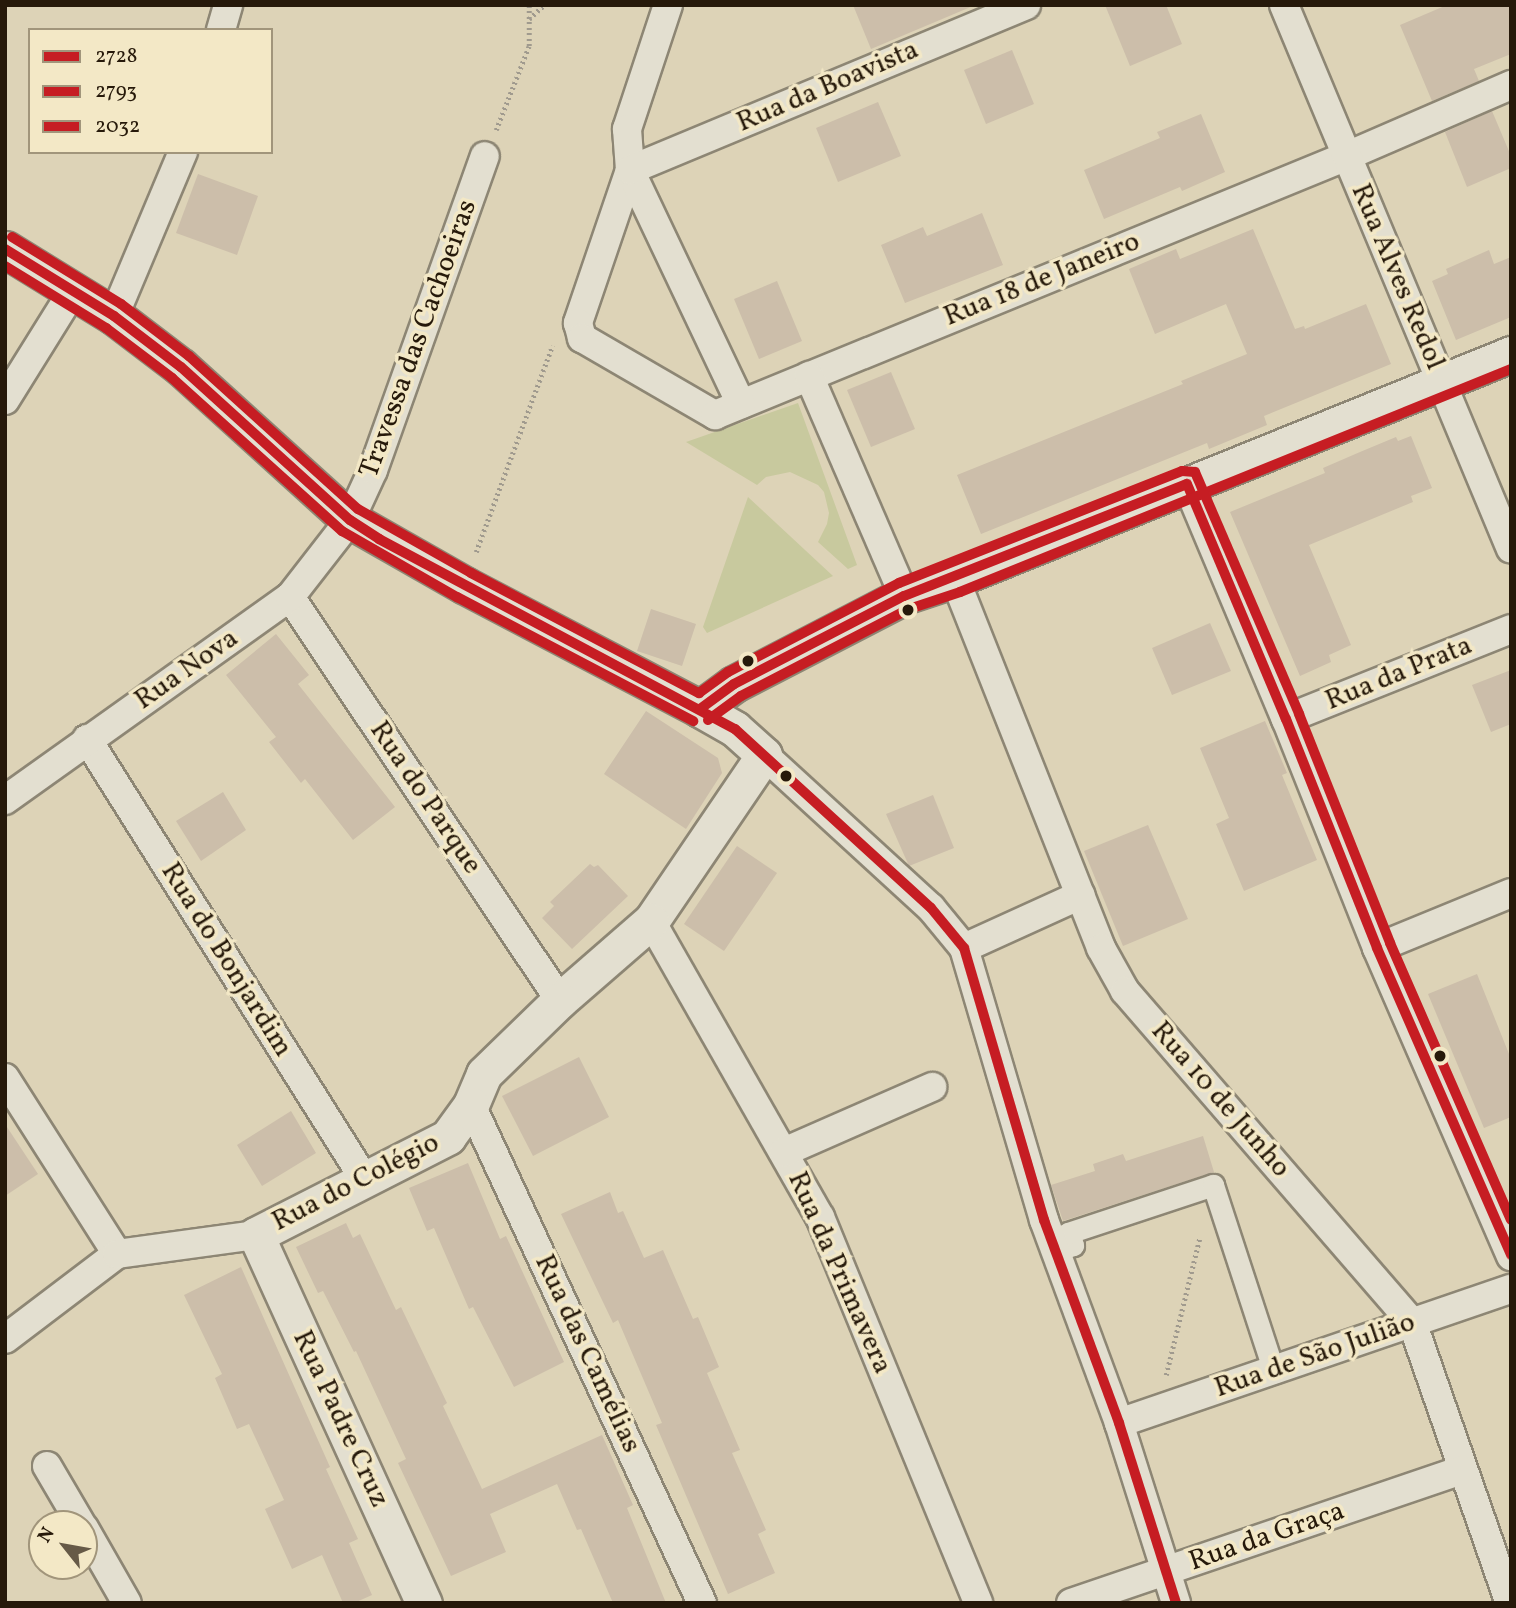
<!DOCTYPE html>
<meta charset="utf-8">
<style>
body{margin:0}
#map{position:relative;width:1516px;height:1608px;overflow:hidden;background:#ddd3b7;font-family:Vollkorn,serif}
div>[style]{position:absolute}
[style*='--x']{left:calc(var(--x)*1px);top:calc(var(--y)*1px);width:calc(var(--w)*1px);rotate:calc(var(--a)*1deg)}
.green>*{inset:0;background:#c8c99e}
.building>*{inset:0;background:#ccbeaa}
.path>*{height:4.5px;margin-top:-2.25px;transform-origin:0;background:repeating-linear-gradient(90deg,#a09a8e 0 2px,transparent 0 5.5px)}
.roads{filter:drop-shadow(2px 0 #8d8674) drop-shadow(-2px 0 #8d8674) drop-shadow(0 2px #8d8674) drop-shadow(0 -2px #8d8674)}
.pedestrian>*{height:21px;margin:-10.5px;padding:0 10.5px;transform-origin:10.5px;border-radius:10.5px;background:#e3dfd0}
.minor>*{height:28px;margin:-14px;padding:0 14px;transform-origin:14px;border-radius:14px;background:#e3dfd0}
.tertiary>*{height:35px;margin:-17.5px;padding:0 17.5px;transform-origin:17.5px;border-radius:17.5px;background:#e3dfd0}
.bus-1>*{height:10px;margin:-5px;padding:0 5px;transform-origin:5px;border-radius:5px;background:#c61d23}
.bus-2>*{height:10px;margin:-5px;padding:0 5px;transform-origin:5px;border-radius:5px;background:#c61d23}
.bus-3>*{height:10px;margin:-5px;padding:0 5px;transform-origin:5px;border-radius:5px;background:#c61d23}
.dots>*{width:19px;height:19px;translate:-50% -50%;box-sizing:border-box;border:4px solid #f3e8c6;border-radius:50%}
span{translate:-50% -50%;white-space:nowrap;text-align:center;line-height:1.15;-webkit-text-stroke:7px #f3e8c6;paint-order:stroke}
.street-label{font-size:28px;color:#26190a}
.frame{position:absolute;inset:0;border:7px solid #26190a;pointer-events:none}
.legend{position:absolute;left:28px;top:28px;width:245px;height:126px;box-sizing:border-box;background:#f3e8c6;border:2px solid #a1957b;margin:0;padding:9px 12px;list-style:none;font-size:21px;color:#26190a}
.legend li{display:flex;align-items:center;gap:14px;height:35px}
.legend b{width:35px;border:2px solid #a1957b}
.north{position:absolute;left:28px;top:1510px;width:70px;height:70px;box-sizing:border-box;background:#f3e8c6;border:2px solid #a1957b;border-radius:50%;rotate:301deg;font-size:19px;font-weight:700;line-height:28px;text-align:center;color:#26190a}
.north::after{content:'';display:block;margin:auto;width:24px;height:32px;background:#665a47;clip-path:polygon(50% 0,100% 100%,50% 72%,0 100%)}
</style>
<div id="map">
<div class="green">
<i style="clip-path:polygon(798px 403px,857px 565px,848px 569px,818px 542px,827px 524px,829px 513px,824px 492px,818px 485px,790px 472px,766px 477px,757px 485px,686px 442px)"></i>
<i style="clip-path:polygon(748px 497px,833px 576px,707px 633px,703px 627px)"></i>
</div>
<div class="building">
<i style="clip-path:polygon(853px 5px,972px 5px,973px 6px,871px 49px)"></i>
<i style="clip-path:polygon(1105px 5px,1166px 5px,1182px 44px,1130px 66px)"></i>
<i style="clip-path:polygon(1447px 5px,1511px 5px,1511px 54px,1474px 69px,1479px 81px,1432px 101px,1400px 25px)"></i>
<i style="clip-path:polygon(1012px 50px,1034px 104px,986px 124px,964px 70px)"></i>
<i style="clip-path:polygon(878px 102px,901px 156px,838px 182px,816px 128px)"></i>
<i style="clip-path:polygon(1492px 111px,1511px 156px,1511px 168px,1467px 187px,1445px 132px)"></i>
<i style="clip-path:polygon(1201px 114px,1225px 172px,1182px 191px,1180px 187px,1104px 219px,1084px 170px,1160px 138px,1157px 132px)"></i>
<i style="clip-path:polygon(198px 174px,258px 196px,237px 255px,176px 233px)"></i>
<i style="clip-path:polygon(982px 213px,1003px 265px,905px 303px,881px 245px,923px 227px,927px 236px)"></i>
<i style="clip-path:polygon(1253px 229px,1295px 329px,1304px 326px,1305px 329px,1366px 304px,1391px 364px,1264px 416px,1267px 425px,1209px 449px,1207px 443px,981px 534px,957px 475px,1183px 384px,1181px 381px,1247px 354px,1226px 304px,1155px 334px,1129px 269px,1176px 249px,1180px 259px)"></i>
<i style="clip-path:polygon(1489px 250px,1494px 264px,1511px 257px,1511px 317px,1456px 340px,1432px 281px,1448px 274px,1446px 269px)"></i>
<i style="clip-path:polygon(777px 281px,802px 341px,759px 359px,734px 299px)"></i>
<i style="clip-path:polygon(891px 372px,915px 429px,871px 447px,847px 390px)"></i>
<i style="clip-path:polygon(1411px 436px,1432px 488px,1411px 496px,1413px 502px,1309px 545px,1351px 645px,1329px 655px,1331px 662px,1300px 676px,1230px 512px,1325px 473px,1323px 468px,1360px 452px,1396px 437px,1398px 441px)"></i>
<i style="clip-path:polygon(651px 609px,696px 624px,682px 666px,637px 651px)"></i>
<i style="clip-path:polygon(1210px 623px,1231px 671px,1172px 695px,1152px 648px)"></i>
<i style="clip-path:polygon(276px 634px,309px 675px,298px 684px,395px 807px,353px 840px,305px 779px,301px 783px,269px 742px,276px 737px,226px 675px)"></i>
<i style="clip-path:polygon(1511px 670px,1511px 724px,1491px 732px,1472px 685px)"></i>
<i style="clip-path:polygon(646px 711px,718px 758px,722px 773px,686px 829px,604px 774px)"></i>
<i style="clip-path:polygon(1265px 721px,1287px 773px,1282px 775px,1317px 860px,1244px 891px,1216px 824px,1229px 818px,1200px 748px)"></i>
<i style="clip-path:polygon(223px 792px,246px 830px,201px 861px,176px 821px)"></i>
<i style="clip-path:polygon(933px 795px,954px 848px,909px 866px,886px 814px)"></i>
<i style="clip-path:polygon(1148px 825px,1188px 919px,1123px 946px,1084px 851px)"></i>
<i style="clip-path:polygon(737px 846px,777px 873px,724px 951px,684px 924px)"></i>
<i style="clip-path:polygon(590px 864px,594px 867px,598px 865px,628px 896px,572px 949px,542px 918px,554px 906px,550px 902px)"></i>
<i style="clip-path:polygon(1477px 974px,1511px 1059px,1511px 1117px,1484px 1128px,1428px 994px)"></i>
<i style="clip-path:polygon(579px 1057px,609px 1117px,533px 1156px,502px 1096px)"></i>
<i style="clip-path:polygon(291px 1111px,316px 1153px,262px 1186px,237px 1145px)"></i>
<i style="clip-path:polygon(5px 1124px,38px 1174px,5px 1196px)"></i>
<i style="clip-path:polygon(1203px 1136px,1214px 1172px,1063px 1221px,1051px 1185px,1095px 1171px,1093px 1164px,1123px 1154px,1126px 1161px)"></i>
<i style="clip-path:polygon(468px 1163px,500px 1239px,506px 1236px,564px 1362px,514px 1387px,473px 1307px,469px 1309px,434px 1228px,427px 1231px,409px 1188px)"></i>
<i style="clip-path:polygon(610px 1192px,618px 1213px,623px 1211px,644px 1258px,663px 1250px,693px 1319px,698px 1317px,719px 1367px,707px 1373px,740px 1450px,732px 1453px,766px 1530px,758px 1534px,775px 1573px,728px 1594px,656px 1425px,662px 1423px,618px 1320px,613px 1323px,561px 1214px)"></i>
<i style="clip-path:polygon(346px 1223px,353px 1238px,360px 1234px,396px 1310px,401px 1307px,447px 1403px,443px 1406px,482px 1489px,602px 1435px,633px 1505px,627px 1508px,666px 1603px,613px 1603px,581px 1529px,577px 1530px,557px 1484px,490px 1514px,506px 1552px,451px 1576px,398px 1463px,406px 1459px,356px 1351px,354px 1352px,323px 1291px,318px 1293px,296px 1247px)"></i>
<i style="clip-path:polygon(241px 1267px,330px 1467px,326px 1469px,358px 1539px,349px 1543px,372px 1595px,354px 1603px,343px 1603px,322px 1555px,292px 1569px,265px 1509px,284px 1500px,249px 1424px,237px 1429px,215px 1378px,222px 1374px,184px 1295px)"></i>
</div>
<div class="path">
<i style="--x:529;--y:19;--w:21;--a:-43"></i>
<i style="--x:496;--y:130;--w:90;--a:-68.6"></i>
<i style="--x:529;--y:46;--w:41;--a:-90"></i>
<i style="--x:476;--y:552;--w:220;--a:-69.7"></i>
<i style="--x:1166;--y:1375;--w:142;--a:-76.2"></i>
</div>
<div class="roads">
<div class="pedestrian">
<i style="--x:1055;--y:1251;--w:19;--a:-18"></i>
<i style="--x:1073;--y:1245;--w:13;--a:-113"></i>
<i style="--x:1068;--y:1233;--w:153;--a:-18.3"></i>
<i style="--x:1213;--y:1185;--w:197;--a:71.9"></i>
</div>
<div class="minor">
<i style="--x:668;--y:5;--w:131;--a:108.3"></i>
<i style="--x:627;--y:129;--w:41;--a:85.8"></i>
<i style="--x:630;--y:170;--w:162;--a:108.8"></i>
<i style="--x:578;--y:323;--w:16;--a:75"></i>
<i style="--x:582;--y:338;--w:154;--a:30.1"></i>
<i style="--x:715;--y:415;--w:683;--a:-22.28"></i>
<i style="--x:1347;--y:156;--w:179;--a:-23.4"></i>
<i style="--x:1284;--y:5;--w:589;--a:67.35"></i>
<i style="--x:221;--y:30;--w:26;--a:-74"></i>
<i style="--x:114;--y:316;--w:178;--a:-67.2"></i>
<i style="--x:809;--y:376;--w:240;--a:66.6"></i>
<i style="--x:5;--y:400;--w:131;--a:-58.1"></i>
<i style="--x:741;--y:404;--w:259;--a:-115.4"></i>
<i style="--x:630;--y:170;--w:429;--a:-22.6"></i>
<i style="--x:1187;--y:484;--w:255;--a:67.2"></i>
<i style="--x:1286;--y:719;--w:246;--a:68.3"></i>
<i style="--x:1377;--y:948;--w:336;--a:66.5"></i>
<i style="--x:955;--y:579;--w:397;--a:68.4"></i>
<i style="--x:1101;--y:948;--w:49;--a:60.8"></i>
<i style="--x:1125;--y:991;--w:438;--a:49.1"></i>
<i style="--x:1412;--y:1322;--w:298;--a:70.8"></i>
<i style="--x:290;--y:597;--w:485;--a:56.2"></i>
<i style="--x:1286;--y:719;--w:242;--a:-21.8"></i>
<i style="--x:87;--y:739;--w:521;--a:57.77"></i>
<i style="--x:764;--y:755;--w:226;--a:42.5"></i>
<i style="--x:931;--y:908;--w:52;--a:50.5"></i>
<i style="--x:964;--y:948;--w:284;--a:73.6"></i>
<i style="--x:1044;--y:1220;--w:216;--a:69.7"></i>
<i style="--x:1119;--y:1423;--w:189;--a:72.4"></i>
<i style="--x:5;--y:800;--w:350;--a:-35.5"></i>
<i style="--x:290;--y:597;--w:98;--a:-52.1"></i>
<i style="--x:350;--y:520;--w:55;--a:-65.3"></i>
<i style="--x:373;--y:470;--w:333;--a:-70.4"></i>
<i style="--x:651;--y:921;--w:341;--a:60.3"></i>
<i style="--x:820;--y:1217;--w:417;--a:67.7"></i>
<i style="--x:964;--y:948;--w:128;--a:-24.4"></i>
<i style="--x:1377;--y:948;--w:145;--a:-22.3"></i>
<i style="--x:5;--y:1078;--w:209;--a:57.5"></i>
<i style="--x:471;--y:1105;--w:549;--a:65.12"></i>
<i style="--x:784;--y:1152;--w:162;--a:-23.7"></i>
<i style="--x:5;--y:1339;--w:141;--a:-37.2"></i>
<i style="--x:117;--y:1254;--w:140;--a:-7.8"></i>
<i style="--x:1119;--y:1423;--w:414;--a:-18.9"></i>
<i style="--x:47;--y:1466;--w:67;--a:59.6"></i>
<i style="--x:84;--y:1528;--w:86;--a:60.2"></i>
<i style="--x:1071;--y:1603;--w:413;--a:-18.8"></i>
</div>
<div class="tertiary">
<i style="--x:5;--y:249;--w:128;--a:31.6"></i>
<i style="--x:114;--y:316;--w:84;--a:37.3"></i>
<i style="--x:181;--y:367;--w:228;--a:42.2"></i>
<i style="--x:350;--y:520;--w:131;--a:29.7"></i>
<i style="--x:464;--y:585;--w:267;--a:27.7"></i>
<i style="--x:700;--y:709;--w:40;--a:29.7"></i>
<i style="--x:735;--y:729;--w:39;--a:42"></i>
<i style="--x:764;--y:755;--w:201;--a:124.2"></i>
<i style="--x:651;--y:921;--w:121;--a:139"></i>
<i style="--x:560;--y:1000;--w:106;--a:135.8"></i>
<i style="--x:484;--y:1074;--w:34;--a:113"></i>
<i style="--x:471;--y:1105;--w:39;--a:126"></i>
<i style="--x:448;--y:1137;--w:216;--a:153"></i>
<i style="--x:256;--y:1235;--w:405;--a:65.5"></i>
<i style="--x:700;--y:709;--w:42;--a:-36.3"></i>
<i style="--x:734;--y:684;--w:191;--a:-27.4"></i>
<i style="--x:904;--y:596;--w:54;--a:-18.4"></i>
<i style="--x:955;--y:579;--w:600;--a:-22.03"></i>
</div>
</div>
<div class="bus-1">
<i style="--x:5;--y:249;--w:128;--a:31.6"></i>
<i style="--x:114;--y:316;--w:84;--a:37.3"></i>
<i style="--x:181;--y:367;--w:228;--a:42.2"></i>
<i style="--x:350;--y:520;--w:35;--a:33"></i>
<i style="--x:379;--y:539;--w:404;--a:28.1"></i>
<i style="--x:735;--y:729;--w:265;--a:42.4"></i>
<i style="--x:931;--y:908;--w:52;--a:50.5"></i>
<i style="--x:964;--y:948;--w:284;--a:73.6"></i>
<i style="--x:1044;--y:1220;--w:216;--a:69.7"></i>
<i style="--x:1119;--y:1423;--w:189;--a:72.4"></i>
<i style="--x:700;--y:709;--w:42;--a:-36.3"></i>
<i style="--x:734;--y:684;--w:191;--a:-27.4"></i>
<i style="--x:904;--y:596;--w:304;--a:-21.6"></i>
<i style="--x:1187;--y:484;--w:255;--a:67.2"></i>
<i style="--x:1286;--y:719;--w:246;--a:68.3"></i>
<i style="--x:1377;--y:948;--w:335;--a:66.4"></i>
</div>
<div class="bus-2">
<i style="--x:5;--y:266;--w:119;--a:31.5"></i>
<i style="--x:106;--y:328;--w:83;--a:37.1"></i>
<i style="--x:172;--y:378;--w:229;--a:42"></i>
<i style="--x:342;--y:531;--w:133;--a:29.9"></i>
<i style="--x:457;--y:597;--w:267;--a:27.7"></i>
<i style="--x:708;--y:720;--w:41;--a:-36"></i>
<i style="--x:741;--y:696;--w:189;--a:-27.4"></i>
<i style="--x:909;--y:609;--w:54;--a:-18.4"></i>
<i style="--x:960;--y:592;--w:594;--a:-22.03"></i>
</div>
<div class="bus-3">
<i style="--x:12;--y:237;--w:128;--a:31.6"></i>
<i style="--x:121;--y:304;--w:86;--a:37.4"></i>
<i style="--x:189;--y:356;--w:228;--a:42.2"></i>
<i style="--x:358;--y:509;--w:130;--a:29.5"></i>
<i style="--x:471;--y:573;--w:258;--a:27.8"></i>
<i style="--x:699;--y:693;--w:36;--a:-36"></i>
<i style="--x:728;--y:672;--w:193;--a:-27.5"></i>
<i style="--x:899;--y:583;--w:304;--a:-21.6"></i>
<i style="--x:1182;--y:471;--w:13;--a:4"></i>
<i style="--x:1195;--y:472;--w:263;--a:66.7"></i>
<i style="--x:1299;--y:714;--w:246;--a:68.3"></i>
<i style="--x:1390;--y:943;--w:302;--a:66.4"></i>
</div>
<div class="dots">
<i style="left:908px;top:610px;background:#26190a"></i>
<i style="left:748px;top:661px;background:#26190a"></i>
<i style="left:786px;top:776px;background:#26190a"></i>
<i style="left:1440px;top:1056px;background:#26190a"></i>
</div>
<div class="street-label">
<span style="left:828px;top:87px;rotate:-23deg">Rua da Boavista</span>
<span style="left:1397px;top:277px;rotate:67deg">Rua Alves Redol</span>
<span style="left:1042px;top:280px;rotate:-22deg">Rua 18 de Janeiro</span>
<span style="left:419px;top:339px;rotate:-70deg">Travessa das Cachoeiras</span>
<span style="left:187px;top:670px;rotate:-35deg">Rua Nova</span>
<span style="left:1399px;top:674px;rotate:-22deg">Rua da Prata</span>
<span style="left:425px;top:798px;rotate:56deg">Rua do Parque</span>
<span style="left:226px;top:960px;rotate:58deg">Rua do Bonjardim</span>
<span style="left:1220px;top:1100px;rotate:49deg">Rua 10 de Junho</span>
<span style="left:356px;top:1183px;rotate:-27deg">Rua do Colégio</span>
<span style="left:839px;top:1273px;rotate:66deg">Rua da Primavera</span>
<span style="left:587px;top:1354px;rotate:65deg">Rua das Camélias</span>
<span style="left:1315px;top:1356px;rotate:-19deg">Rua de São Julião</span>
<span style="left:340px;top:1419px;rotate:65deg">Rua Padre Cruz</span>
<span style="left:1267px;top:1537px;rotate:-19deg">Rua da Graça</span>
</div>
<div class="frame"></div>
<ul class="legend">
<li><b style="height:9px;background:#c61d23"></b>2728</li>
<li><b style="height:9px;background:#c61d23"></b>2793</li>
<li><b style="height:9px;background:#c61d23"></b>2032</li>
</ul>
<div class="north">N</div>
</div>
